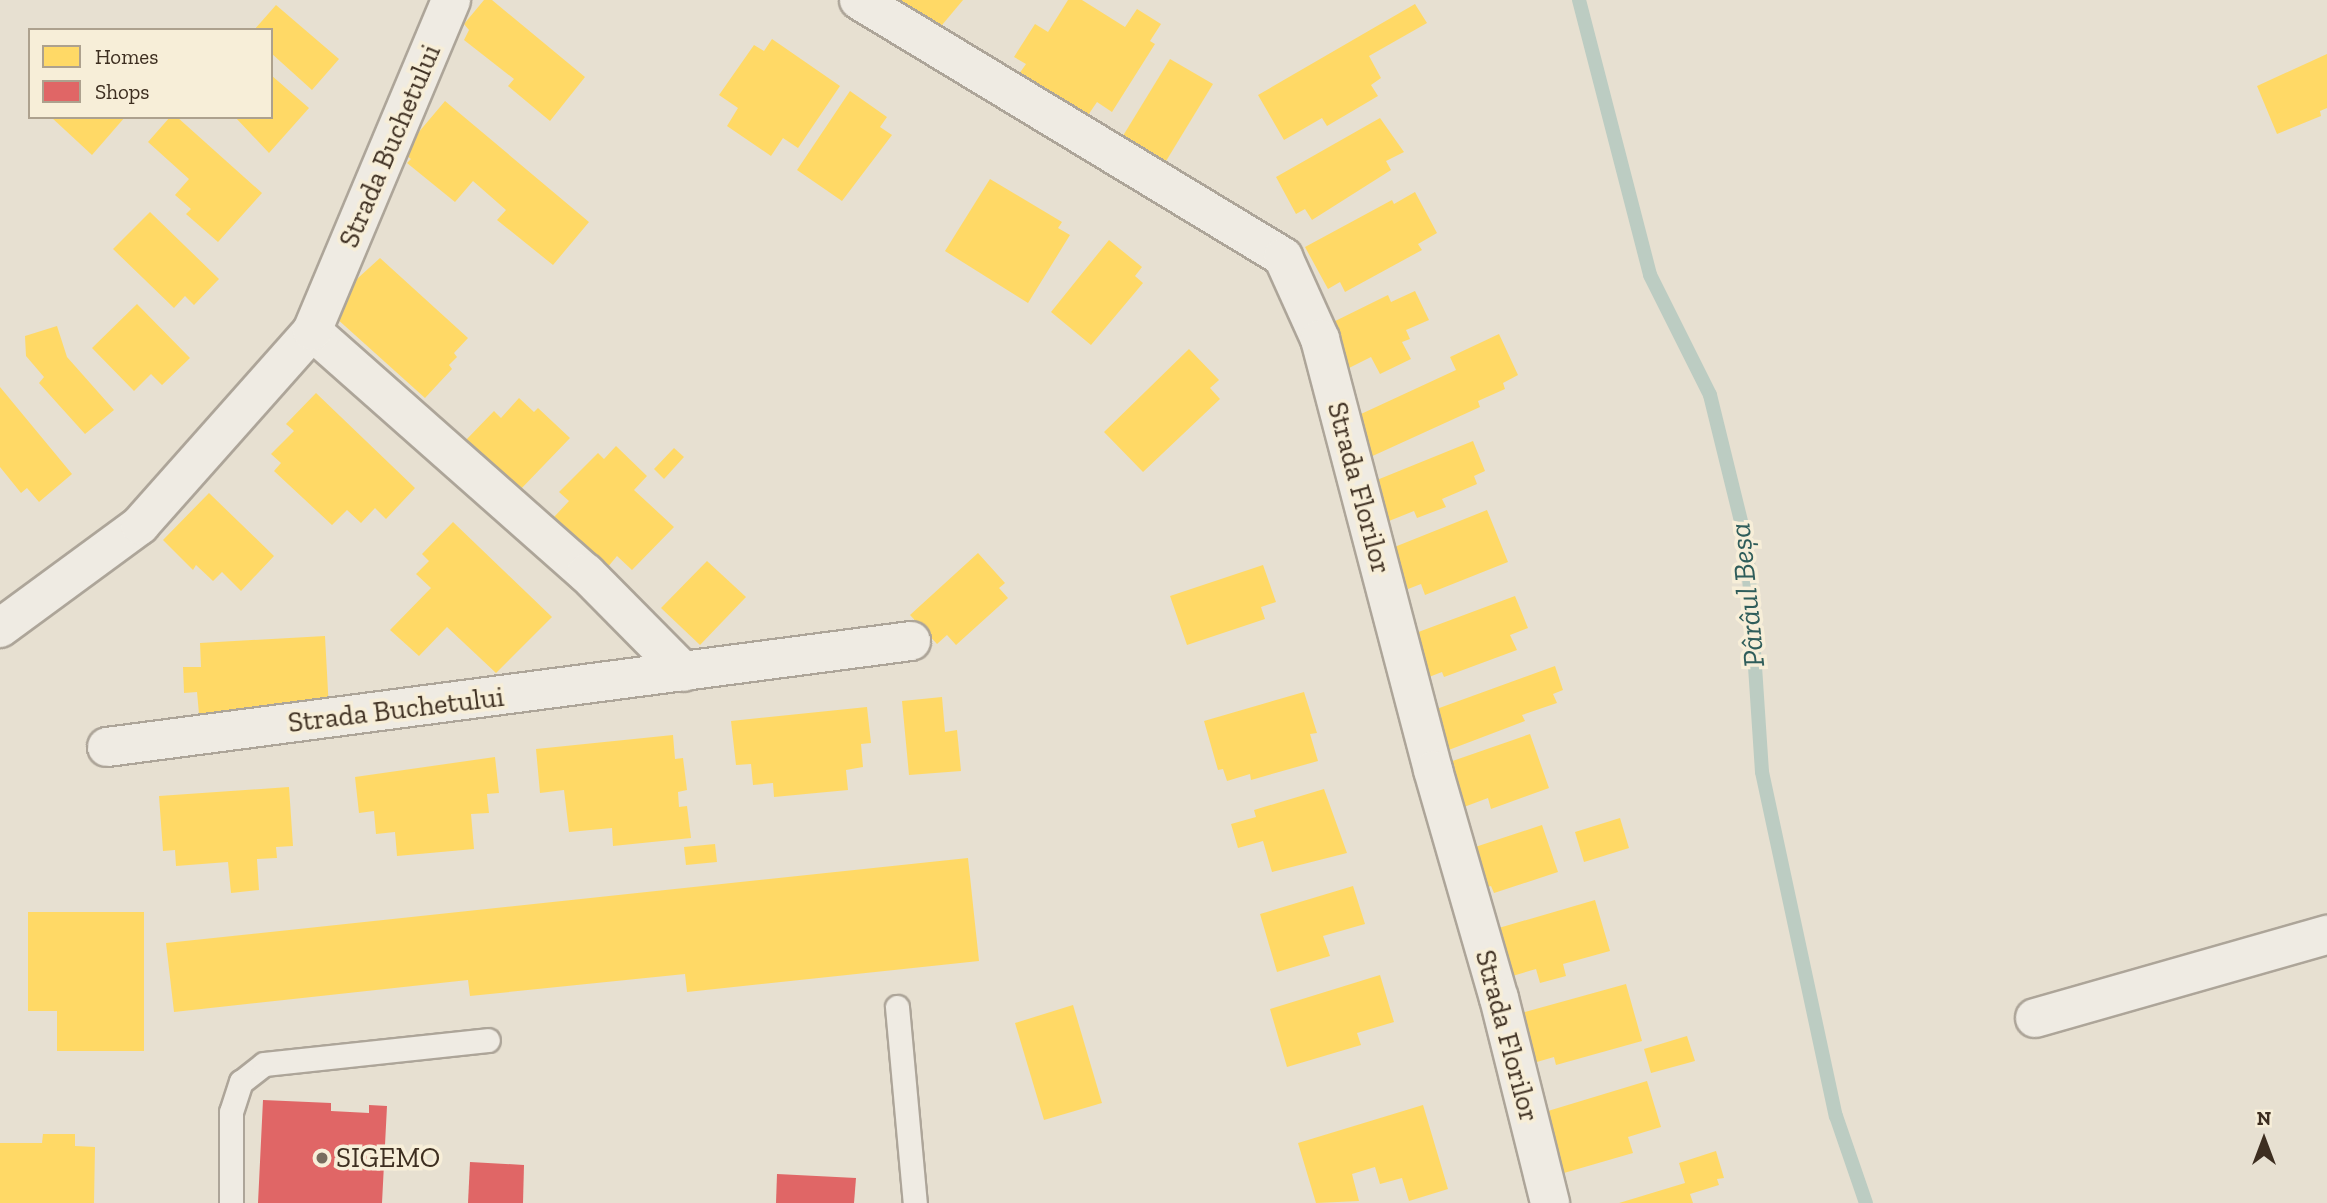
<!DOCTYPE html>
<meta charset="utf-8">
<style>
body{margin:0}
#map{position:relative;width:2327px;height:1203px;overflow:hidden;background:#e7e0d1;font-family:"Zilla Slab",serif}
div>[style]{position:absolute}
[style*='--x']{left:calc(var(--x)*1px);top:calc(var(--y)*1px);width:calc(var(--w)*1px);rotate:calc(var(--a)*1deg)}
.homes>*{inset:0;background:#ffd966}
.shops>*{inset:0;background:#e06666}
.stream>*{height:14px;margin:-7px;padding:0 7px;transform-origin:7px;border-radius:7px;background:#bcccc2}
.roads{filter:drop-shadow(2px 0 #ada599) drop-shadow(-2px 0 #ada599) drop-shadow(0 2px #ada599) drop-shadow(0 -2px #ada599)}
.lane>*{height:23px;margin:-11.5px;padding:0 11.5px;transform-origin:11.5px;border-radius:11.5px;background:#efebe3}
.street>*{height:38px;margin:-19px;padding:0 19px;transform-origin:19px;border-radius:19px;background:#efebe3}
.dots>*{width:19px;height:19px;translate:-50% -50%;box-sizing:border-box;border:4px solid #f7eed8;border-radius:50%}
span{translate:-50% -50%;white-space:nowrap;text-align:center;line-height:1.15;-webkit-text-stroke:7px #f7eed8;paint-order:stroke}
.street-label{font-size:28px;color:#3d2e20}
.poi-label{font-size:28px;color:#3d2e20}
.left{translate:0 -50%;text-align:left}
.water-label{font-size:30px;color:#2f5d5a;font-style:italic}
.legend{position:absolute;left:28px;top:28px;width:245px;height:91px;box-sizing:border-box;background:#f7eed8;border:2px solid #ada18e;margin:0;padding:9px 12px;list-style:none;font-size:21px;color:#3d2e20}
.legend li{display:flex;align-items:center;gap:14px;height:35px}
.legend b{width:35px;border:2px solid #ada18e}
.north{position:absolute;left:2229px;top:1105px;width:70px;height:70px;-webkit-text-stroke:5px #f7eed8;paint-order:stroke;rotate:0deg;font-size:19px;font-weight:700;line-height:28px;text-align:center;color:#3d2e20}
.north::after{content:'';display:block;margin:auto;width:24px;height:32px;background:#3d2e20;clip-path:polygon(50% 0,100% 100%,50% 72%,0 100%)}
</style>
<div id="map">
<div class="homes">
<i style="clip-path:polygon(484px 0,492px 0,585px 77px,550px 121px,508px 86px,514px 79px,464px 40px,469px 30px,464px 24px)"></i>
<i style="clip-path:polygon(900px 0,963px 0,937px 31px)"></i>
<i style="clip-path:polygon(1068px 0,1082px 0,1125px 27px,1137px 9px,1161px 24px,1150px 41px,1155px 44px,1112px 112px,1097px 102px,1082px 124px,1014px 81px,1026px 64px,1014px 57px,1035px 24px,1048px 32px)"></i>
<i style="clip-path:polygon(1415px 4px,1427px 23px,1369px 56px,1381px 78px,1371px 85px,1378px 96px,1327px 126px,1322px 118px,1284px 140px,1258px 95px)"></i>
<i style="clip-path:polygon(276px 5px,339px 59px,312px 90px,271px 53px,271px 30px,254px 30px)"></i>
<i style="clip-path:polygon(772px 39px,840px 86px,798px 148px,783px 138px,771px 156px,727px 126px,738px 108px,719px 95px,754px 45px,764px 51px)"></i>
<i style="clip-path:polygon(2327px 54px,2327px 108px,2320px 111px,2321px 116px,2277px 134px,2257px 86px)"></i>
<i style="clip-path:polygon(1170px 59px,1213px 84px,1163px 166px,1121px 139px)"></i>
<i style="clip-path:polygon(271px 75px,309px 108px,269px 153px,235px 117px,271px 117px)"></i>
<i style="clip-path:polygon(850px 91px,887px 117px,880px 127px,892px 135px,842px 201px,797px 170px)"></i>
<i style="clip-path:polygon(445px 101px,589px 222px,553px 265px,497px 220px,506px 210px,473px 181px,455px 202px,407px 163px,411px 159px,402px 152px)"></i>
<i style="clip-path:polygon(51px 117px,125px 117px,92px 155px)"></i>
<i style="clip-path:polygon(170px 117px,177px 117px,262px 193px,218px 242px,186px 214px,191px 209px,175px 195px,189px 179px,148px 142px)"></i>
<i style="clip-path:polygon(1380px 118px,1404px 152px,1386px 161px,1391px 170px,1312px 220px,1305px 209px,1296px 214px,1276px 177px)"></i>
<i style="clip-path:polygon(990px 179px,1062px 222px,1058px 228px,1070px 235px,1028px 303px,945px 251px)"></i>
<i style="clip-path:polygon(1415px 192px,1437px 233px,1418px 244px,1422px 250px,1345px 292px,1340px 282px,1328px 289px,1305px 247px,1392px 200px,1394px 204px)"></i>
<i style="clip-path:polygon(150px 212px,219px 279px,194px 305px,185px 296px,174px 308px,113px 249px)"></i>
<i style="clip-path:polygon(1109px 240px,1142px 267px,1135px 276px,1143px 283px,1091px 345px,1051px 312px)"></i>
<i style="clip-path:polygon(380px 258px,468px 338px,454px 353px,457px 357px,449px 365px,452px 369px,425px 398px,325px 308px)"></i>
<i style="clip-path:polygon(1415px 291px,1429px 320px,1406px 330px,1410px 339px,1402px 342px,1411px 359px,1380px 374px,1371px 357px,1341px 372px,1319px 329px,1388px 295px,1391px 302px)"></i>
<i style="clip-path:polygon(137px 304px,190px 358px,162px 385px,151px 374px,134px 391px,92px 348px)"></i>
<i style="clip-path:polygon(57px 326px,67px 357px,114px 410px,85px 434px,39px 383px,44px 377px,26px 356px,25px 336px)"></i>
<i style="clip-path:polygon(1499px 334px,1518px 375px,1503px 383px,1505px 389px,1478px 401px,1480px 407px,1366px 459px,1348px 420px,1456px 370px,1450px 357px)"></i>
<i style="clip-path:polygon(1189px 349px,1219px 380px,1210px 388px,1220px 399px,1143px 472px,1104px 432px)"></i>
<i style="clip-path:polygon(0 387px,72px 474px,39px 502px,27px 488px,21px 493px,0 467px)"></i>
<i style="clip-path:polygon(316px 393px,415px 488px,386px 519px,375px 508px,361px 523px,347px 510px,332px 525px,274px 471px,281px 463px,271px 454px,294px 431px,286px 424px)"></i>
<i style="clip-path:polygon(519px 398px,534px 412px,538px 408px,570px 438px,519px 491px,465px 441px,494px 411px,501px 418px)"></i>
<i style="clip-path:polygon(1473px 441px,1485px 471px,1474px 476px,1477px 484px,1442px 499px,1446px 507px,1417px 518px,1414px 511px,1384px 523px,1367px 484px)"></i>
<i style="clip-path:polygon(616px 446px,647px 476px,634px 490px,674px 527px,632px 570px,617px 556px,607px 568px,554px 517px,569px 501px,559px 492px,598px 453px,604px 459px)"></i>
<i style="clip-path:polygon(674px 448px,684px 457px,664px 479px,654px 469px)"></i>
<i style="clip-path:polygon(209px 493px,274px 556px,241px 591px,222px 572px,213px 581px,196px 565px,193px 570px,163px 540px)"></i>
<i style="clip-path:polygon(1487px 510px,1508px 562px,1425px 595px,1421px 584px,1408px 589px,1392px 548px)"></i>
<i style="clip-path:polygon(453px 522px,552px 617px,496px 673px,447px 627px,419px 656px,390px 630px,431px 588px,416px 574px,429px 561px,422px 554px)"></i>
<i style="clip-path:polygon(978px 553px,1005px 583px,999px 588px,1008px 598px,956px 645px,947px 635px,937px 644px,910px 615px)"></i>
<i style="clip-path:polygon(707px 561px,746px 597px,700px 645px,661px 608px)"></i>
<i style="clip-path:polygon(1263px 565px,1276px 602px,1261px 607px,1265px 619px,1187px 645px,1170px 596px)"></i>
<i style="clip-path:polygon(1515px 596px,1528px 628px,1510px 635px,1517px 650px,1444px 677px,1442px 672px,1429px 677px,1413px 634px)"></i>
<i style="clip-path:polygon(325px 636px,329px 710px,200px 725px,197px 692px,184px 693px,183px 667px,201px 667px,200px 643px)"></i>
<i style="clip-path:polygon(1555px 666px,1563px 690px,1553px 694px,1557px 703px,1522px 715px,1525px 721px,1446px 751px,1431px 711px)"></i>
<i style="clip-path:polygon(1304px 692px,1317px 733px,1310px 734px,1318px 761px,1251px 780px,1250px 774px,1227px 781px,1223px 769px,1218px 770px,1204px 721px)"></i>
<i style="clip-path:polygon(942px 697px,945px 732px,957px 730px,961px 771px,909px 775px,902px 701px)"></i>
<i style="clip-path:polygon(867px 707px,871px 743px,861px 744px,863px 767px,846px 770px,848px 790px,774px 797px,773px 783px,753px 785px,751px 764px,736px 765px,731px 721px)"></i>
<i style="clip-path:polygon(1530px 734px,1549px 788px,1491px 809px,1488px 798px,1456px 810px,1441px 765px)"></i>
<i style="clip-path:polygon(673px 735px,675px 759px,683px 758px,687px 790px,678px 792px,679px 807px,687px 806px,691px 838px,613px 846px,612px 828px,569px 832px,564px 790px,540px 793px,536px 749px)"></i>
<i style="clip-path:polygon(495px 757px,499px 793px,487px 794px,489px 813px,471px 814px,474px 849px,397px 856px,395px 832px,376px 834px,374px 811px,359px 813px,355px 777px)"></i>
<i style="clip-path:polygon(289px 787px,293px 846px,276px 847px,277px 858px,257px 859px,259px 890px,231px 893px,228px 862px,176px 866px,175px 850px,163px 851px,159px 796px)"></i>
<i style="clip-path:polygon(1324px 789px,1347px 853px,1272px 872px,1263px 841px,1238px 848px,1231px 824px,1256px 817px,1254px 810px)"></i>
<i style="clip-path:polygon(1620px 818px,1629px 848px,1584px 862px,1575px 832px)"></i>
<i style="clip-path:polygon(1542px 825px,1558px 872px,1494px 893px,1491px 886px,1473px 892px,1460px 852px)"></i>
<i style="clip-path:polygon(715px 844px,717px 862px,686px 865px,684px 847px)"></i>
<i style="clip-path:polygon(968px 858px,979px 961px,687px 992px,685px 974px,470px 996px,468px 980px,174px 1012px,166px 943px)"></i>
<i style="clip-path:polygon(1353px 886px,1365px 924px,1323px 936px,1330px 956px,1277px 972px,1260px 914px)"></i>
<i style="clip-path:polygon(1595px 900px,1610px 951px,1563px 964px,1566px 976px,1540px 983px,1536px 969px,1499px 980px,1485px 932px)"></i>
<i style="clip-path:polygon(28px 912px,144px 912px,144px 1051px,57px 1051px,57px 1011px,28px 1011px)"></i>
<i style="clip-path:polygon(1380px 975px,1394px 1022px,1357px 1033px,1361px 1045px,1287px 1067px,1270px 1009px)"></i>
<i style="clip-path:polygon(1626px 984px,1642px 1041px,1556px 1065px,1554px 1057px,1523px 1066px,1510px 1016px)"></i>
<i style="clip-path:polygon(1073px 1005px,1102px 1103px,1044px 1120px,1015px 1023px)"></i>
<i style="clip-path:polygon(1687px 1036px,1695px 1061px,1651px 1073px,1644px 1049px)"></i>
<i style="clip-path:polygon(1647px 1081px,1661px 1127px,1628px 1137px,1633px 1153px,1557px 1175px,1538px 1114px)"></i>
<i style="clip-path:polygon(1423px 1105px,1448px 1189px,1409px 1201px,1402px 1178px,1380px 1184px,1375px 1167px,1352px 1174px,1359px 1201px,1316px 1203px,1298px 1143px)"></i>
<i style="clip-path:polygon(43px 1134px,75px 1134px,75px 1146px,95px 1147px,94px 1203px,0 1203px,0 1143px,42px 1143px)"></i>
<i style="clip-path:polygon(1716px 1151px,1724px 1178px,1717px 1179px,1719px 1185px,1690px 1194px,1693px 1203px,1619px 1203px,1685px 1183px,1679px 1163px)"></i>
</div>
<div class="shops">
<i style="clip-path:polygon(263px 1100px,331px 1103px,331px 1111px,369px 1113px,369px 1105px,387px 1106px,382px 1203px,258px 1203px)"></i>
<i style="clip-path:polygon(470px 1162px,524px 1165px,523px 1203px,468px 1203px)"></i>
<i style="clip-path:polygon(777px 1174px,856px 1178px,854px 1203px,776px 1203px)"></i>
</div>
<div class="stream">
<i style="--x:1579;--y:0;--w:284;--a:75.5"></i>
<i style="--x:1650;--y:275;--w:134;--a:63.4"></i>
<i style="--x:1710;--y:395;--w:155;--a:76.2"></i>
<i style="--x:1747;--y:546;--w:226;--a:86.2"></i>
<i style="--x:1762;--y:772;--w:352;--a:77.9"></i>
<i style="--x:1836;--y:1116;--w:92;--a:71"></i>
</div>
<div class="roads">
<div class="lane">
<i style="--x:897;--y:1007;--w:197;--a:84.8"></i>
<i style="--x:231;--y:1203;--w:91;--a:-90"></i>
<i style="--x:231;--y:1112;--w:32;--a:-72"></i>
<i style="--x:241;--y:1082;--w:29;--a:-38"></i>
<i style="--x:264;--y:1064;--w:225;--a:-6.1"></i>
</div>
<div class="street">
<i style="--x:859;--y:0;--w:496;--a:31.2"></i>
<i style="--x:1283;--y:257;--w:90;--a:65.7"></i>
<i style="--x:1320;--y:339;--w:446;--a:75.3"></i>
<i style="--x:1433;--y:770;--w:237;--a:73.9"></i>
<i style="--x:1499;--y:998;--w:211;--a:76"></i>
<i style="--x:312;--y:331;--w:366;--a:41.5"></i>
<i style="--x:586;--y:573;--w:139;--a:45.3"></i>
<i style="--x:0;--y:628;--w:174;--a:-36.3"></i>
<i style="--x:140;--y:525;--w:259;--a:-48.4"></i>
<i style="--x:312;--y:331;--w:359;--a:-67.2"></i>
<i style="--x:107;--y:747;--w:811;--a:-7.51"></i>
<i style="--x:2035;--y:1018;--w:304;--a:-15.9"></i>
</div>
</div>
<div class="dots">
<i style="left:322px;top:1158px;background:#786c5e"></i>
</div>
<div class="street-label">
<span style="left:390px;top:146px;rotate:-67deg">Strada Buchetului</span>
<span style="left:1359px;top:488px;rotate:75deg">Strada Florilor</span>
<span style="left:396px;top:710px;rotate:-7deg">Strada Buchetului</span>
<span style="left:1507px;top:1036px;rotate:75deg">Strada Florilor</span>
</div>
<div class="poi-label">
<span class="left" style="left:336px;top:1158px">SIGEMO</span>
</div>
<div class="water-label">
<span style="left:1747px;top:595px;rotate:-96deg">Pârâul Beșa</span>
</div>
<ul class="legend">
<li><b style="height:19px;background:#ffd966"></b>Homes</li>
<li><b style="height:19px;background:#e06666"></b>Shops</li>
</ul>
<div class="north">N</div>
</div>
